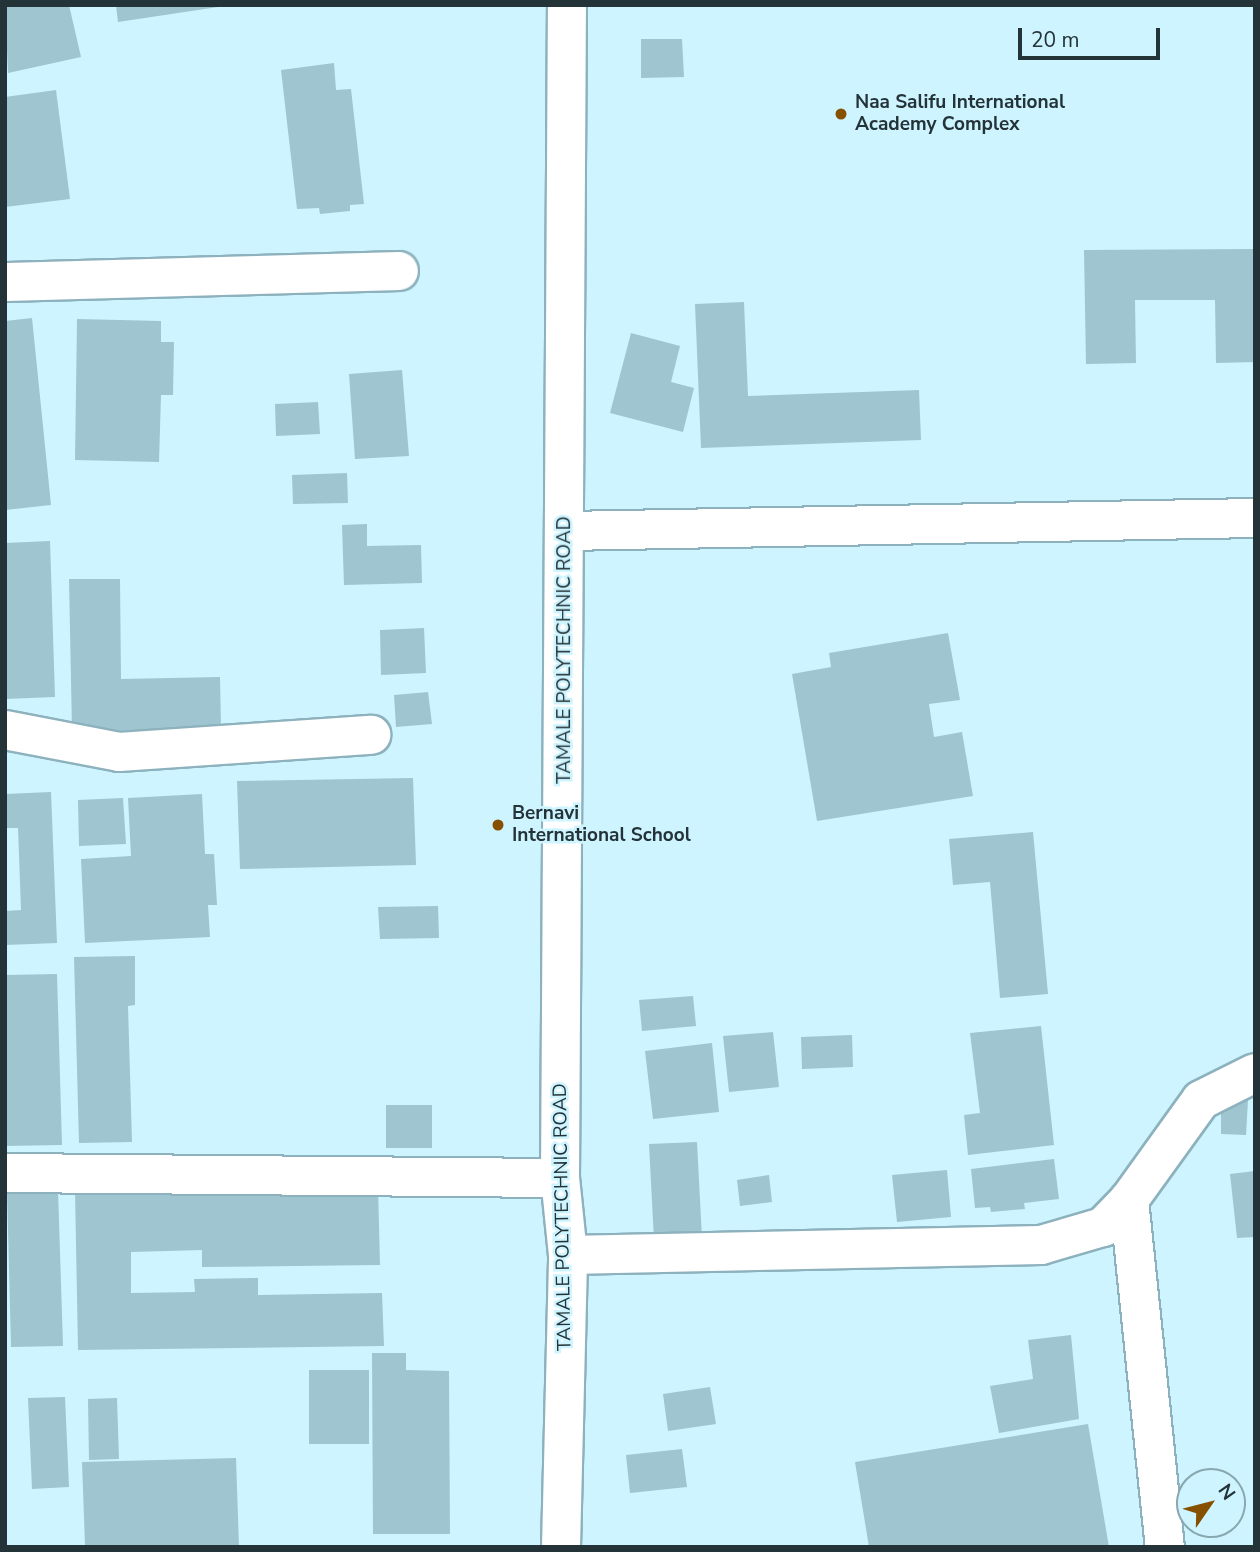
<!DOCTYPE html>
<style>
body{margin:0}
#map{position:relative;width:1260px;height:1552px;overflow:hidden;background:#cdf4ff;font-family:"Nunito Sans",sans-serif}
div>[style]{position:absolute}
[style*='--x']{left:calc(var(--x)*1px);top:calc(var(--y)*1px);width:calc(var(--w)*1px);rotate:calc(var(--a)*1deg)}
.building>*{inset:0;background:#9fc5d0}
.roads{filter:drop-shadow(2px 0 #8db2bd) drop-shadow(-2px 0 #8db2bd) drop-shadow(0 2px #8db2bd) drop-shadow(0 -2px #8db2bd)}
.minor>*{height:38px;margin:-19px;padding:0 19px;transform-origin:19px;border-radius:19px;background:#fff}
.dots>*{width:19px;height:19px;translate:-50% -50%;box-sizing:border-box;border:4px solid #cdf4ff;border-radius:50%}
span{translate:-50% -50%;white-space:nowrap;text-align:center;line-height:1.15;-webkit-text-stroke:5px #cdf4ff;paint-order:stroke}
.poi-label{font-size:19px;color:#243337;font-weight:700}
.left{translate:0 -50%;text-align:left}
.street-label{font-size:19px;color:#243337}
.frame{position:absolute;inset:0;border:7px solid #243337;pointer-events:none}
.north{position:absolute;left:1176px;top:1468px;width:70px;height:70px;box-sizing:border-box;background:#cdf4ff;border:2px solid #89a7af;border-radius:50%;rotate:55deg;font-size:19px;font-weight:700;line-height:28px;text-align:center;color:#243337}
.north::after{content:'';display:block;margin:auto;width:24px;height:32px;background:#865000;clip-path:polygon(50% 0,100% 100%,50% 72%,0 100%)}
.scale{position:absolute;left:1018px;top:28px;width:142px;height:32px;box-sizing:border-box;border:4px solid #243337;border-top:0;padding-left:9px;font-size:21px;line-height:24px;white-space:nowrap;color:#243337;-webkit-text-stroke:5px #cdf4ff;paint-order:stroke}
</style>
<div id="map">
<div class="building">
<i style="clip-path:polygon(5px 5px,69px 5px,81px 57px,8px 73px)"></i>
<i style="clip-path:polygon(116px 5px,218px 5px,218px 7px,118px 22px)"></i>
<i style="clip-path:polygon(641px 39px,682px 39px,684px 77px,641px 78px)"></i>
<i style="clip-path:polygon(334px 63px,336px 90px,351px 89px,364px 204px,350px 205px,350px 211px,320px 214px,319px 208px,297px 209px,281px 70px)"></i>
<i style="clip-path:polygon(56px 90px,70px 199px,5px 207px,5px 97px)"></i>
<i style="clip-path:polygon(1255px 249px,1255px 362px,1216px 363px,1215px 300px,1135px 300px,1136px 363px,1086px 364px,1084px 250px)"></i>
<i style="clip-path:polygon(744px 302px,748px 396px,919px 390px,921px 440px,701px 448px,695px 304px)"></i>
<i style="clip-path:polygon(32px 318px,51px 505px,5px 510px,5px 321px)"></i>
<i style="clip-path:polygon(77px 319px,161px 321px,161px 342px,174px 342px,173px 395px,161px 395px,159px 462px,75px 460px)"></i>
<i style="clip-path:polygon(631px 333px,680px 346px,671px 382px,694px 388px,683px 432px,610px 413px)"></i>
<i style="clip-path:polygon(402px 370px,409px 456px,355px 459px,349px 374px)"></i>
<i style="clip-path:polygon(318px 402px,320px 434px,276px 436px,275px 404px)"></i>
<i style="clip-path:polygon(347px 473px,348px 503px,293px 504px,292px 475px)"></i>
<i style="clip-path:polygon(367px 524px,367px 546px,421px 545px,422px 583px,344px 585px,342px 525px)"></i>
<i style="clip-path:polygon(50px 541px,55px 697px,5px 699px,5px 543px)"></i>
<i style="clip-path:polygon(69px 579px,120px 579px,121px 679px,220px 677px,221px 729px,72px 731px)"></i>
<i style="clip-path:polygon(424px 628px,426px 673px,381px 675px,380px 630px)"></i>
<i style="clip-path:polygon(948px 633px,960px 700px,929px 704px,934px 737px,962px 732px,973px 796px,817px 821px,792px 674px,831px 667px,829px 653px)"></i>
<i style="clip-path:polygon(428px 692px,432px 724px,396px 727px,394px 695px)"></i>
<i style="clip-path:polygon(413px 778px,416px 865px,240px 869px,237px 781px)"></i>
<i style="clip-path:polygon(51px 792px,57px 943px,5px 945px,5px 911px,21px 910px,18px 828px,5px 828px,5px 794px)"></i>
<i style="clip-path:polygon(202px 794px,205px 854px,214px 854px,217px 905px,208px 905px,210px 937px,85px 943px,81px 859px,131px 856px,128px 798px)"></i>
<i style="clip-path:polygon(123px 798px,126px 844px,79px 846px,78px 800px)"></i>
<i style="clip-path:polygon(1033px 832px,1048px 994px,1000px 998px,990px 882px,953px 885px,949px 839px)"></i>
<i style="clip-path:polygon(438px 906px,439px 938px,380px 939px,378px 907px)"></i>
<i style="clip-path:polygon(135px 956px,135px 1005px,128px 1006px,132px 1142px,79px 1143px,74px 957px)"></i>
<i style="clip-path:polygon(57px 974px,62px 1145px,5px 1146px,5px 975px)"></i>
<i style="clip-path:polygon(693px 996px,696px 1026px,642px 1031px,639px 1000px)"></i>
<i style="clip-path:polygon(1041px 1026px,1054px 1145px,968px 1155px,964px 1115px,980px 1113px,970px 1033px)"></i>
<i style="clip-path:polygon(773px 1032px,779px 1087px,729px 1092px,723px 1036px)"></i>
<i style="clip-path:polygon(852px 1035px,853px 1067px,802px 1069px,801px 1037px)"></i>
<i style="clip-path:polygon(712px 1043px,719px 1112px,653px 1119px,645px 1051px)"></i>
<i style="clip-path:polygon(1221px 1099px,1248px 1100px,1246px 1135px,1221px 1134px)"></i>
<i style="clip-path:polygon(386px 1105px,432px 1105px,432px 1148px,386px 1148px)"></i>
<i style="clip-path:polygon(697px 1142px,702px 1238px,654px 1240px,649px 1144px)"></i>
<i style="clip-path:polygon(1054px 1159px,1059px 1199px,1024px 1203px,1025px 1209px,991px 1212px,990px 1207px,975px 1208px,971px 1169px)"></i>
<i style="clip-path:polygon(947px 1170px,951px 1217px,897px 1222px,892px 1175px)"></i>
<i style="clip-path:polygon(1255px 1171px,1255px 1237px,1237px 1238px,1230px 1174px)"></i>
<i style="clip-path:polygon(769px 1175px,772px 1202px,740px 1206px,737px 1180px)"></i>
<i style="clip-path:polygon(378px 1186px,380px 1265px,202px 1267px,202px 1250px,131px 1252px,131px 1293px,195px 1292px,194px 1279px,258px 1278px,258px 1295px,382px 1293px,384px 1346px,78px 1350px,75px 1190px)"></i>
<i style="clip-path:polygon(7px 1190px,58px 1190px,63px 1346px,11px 1347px)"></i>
<i style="clip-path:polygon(1071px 1335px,1079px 1419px,999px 1433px,990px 1386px,1033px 1379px,1028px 1340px)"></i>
<i style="clip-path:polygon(372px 1353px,406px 1353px,406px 1370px,449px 1371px,450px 1534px,373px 1534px)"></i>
<i style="clip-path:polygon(309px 1370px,369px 1370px,369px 1444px,309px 1444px)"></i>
<i style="clip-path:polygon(710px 1387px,716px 1424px,668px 1431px,663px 1394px)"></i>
<i style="clip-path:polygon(65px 1397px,69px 1487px,32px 1489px,28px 1398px)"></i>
<i style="clip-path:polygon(117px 1398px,119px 1459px,89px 1460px,88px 1399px)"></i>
<i style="clip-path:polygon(1088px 1424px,1109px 1547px,869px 1547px,855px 1462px)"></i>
<i style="clip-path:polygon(682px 1449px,687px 1487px,630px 1493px,626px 1455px)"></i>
<i style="clip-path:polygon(236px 1458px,239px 1547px,85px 1545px,82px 1462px)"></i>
</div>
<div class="roads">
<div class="minor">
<i style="--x:5;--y:282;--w:394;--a:-1.6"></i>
<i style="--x:566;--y:531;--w:689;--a:-1.08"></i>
<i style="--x:5;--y:730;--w:116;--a:10.9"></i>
<i style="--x:119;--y:752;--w:253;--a:-3.9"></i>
<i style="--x:5;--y:1173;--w:555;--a:0.52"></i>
<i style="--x:1129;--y:1200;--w:349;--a:84.1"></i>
<i style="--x:568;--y:1255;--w:473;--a:-1.2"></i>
<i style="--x:1041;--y:1245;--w:65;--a:-16.2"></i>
<i style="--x:1103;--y:1227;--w:37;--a:-46"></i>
<i style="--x:1129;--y:1200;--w:123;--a:-54.2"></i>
<i style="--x:1201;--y:1100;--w:60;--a:-26.6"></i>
<i style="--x:561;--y:1547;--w:292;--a:-88.6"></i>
<i style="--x:568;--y:1255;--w:77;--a:-95.9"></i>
<i style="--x:560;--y:1178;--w:1173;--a:-89.66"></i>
</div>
</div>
<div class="dots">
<i style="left:841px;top:114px;background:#865000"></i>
<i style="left:498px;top:825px;background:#865000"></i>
</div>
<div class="poi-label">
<span class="left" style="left:855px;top:114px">Naa Salifu International<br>Academy Complex</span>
<span class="left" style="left:512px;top:825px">Bernavi<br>International School</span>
</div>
<div class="street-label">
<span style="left:565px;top:650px;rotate:-90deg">TAMALE POLYTECHNIC ROAD</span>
<span style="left:563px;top:1217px;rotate:-91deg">TAMALE POLYTECHNIC ROAD</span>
</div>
<div class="frame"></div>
<div class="north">N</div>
<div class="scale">20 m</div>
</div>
